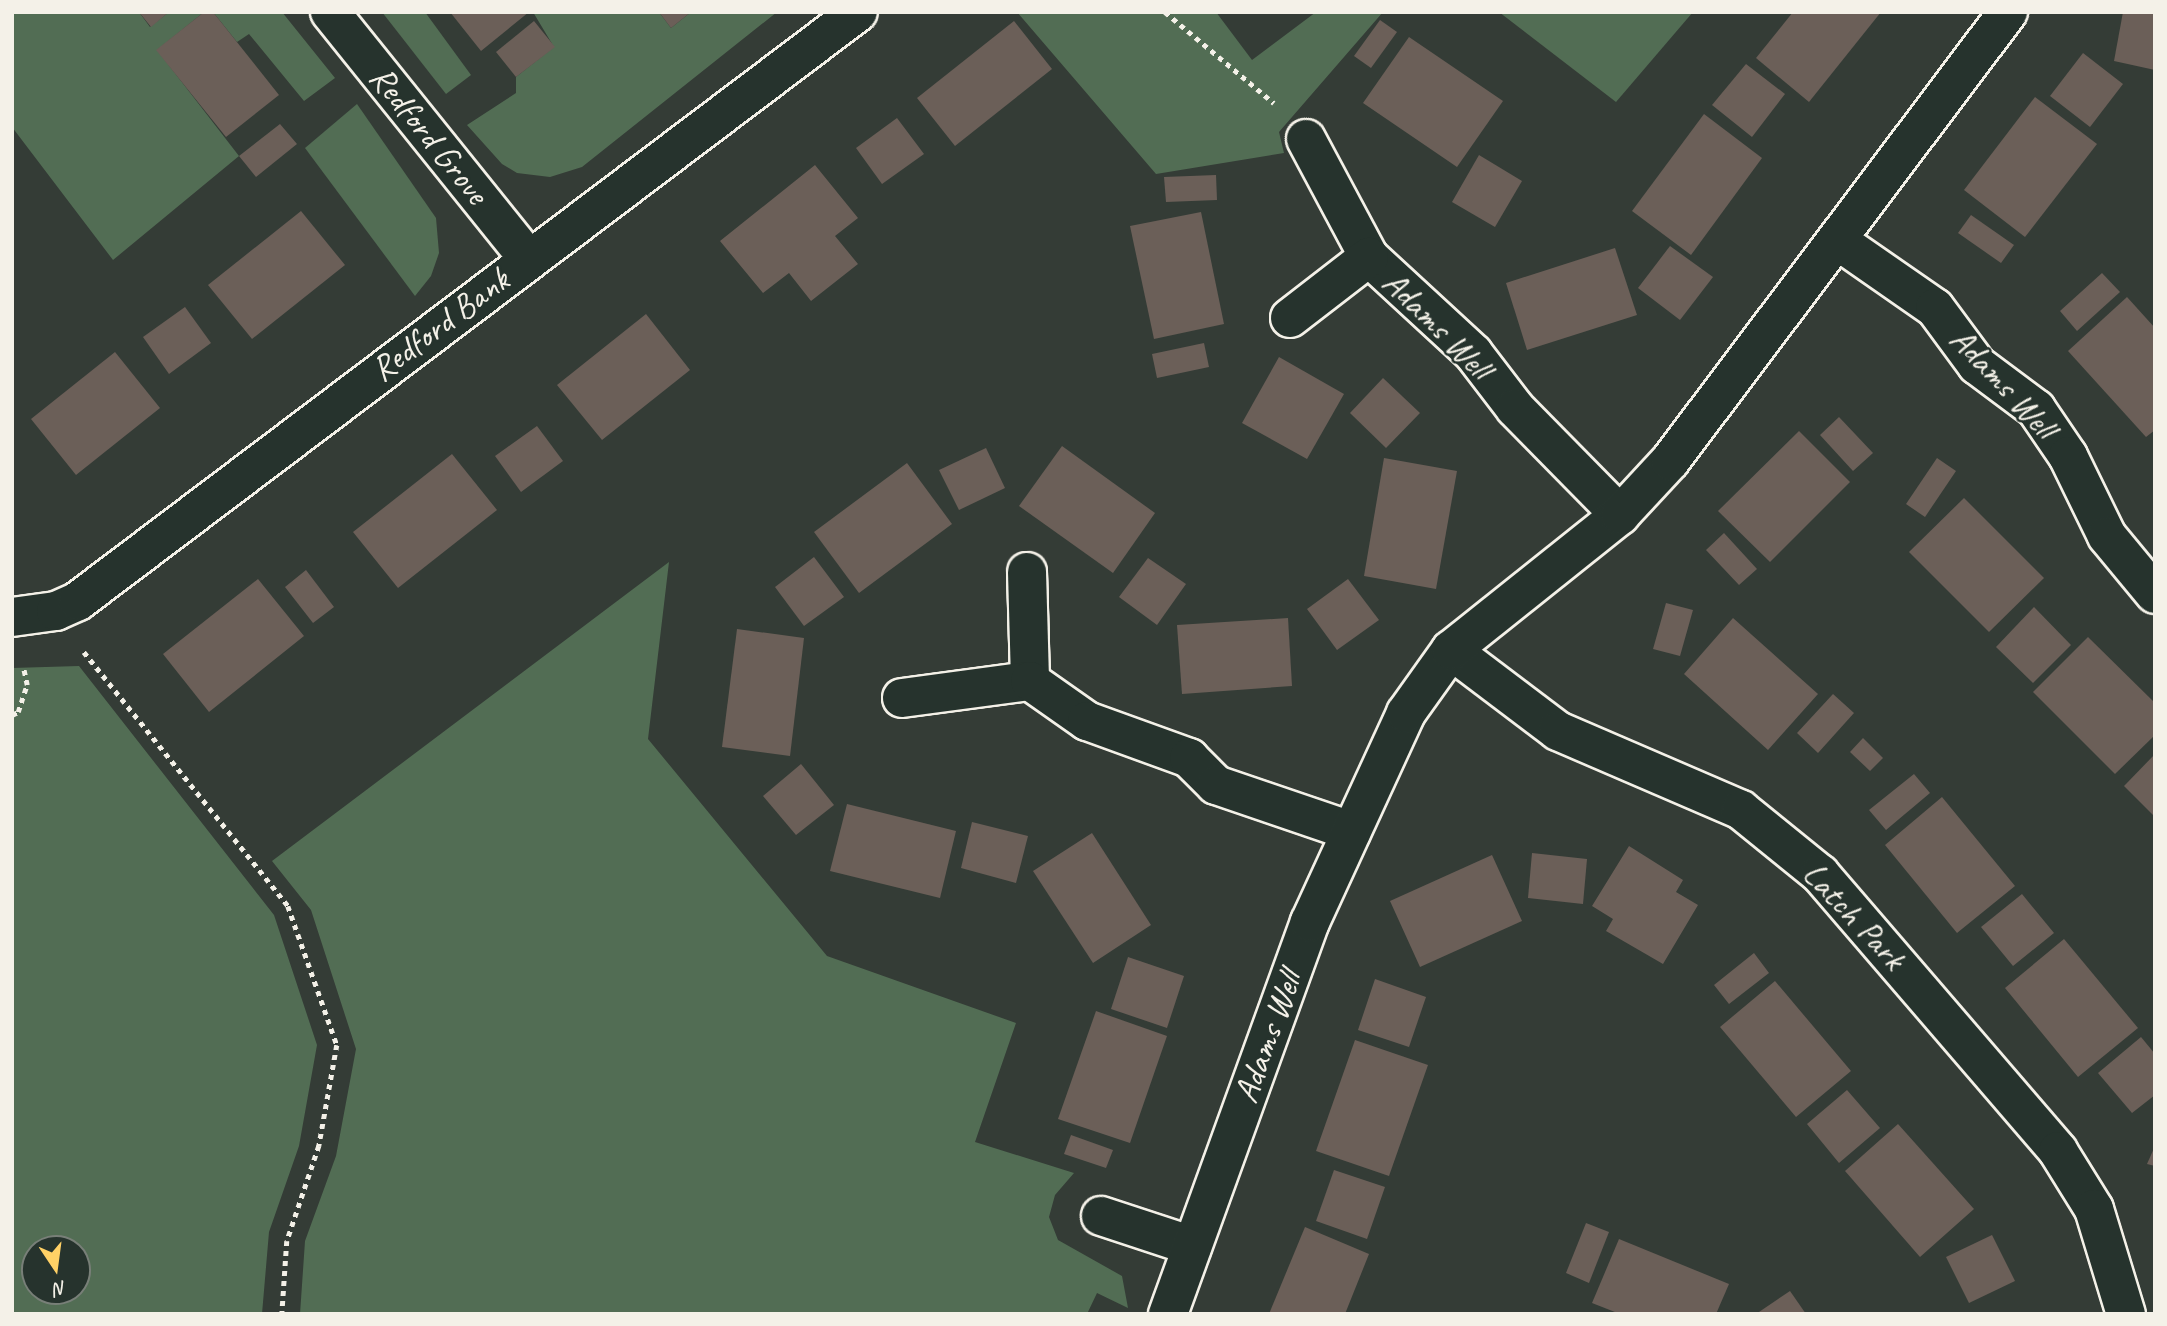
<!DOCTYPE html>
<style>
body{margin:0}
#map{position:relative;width:2167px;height:1326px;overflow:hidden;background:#343c36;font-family:Caveat,sans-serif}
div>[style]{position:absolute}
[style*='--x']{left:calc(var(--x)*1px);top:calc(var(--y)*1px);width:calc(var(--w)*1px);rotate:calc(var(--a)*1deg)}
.green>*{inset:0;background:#526d54}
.building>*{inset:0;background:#6b5f58}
.path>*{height:4.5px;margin-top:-2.25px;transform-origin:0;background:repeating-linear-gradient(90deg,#f4f1e8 0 5px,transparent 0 10px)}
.roads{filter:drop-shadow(2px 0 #f4f1e8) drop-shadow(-2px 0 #f4f1e8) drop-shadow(0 2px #f4f1e8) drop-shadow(0 -2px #f4f1e8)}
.minor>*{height:38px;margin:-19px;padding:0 19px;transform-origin:19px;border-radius:19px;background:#26332d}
span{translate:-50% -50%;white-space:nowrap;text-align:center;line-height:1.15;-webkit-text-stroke:5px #26332d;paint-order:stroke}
.street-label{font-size:35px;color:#f4f1e8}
.frame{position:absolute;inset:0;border:14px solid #f4f1e8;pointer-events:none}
.north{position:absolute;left:21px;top:1235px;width:70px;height:70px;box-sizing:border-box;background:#26332d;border:2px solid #787f78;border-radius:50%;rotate:167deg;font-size:19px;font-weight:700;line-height:28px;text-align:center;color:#f4f1e8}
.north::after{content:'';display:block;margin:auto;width:24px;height:32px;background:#ffd166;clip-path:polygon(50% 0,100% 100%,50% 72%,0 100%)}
</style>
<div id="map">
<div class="green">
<i style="clip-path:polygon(12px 12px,139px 12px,150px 27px,169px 12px,204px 12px,157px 50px,239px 156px,113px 260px,12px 127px)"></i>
<i style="clip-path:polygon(213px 12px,282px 12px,335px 78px,304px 101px,249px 34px,237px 42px)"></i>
<i style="clip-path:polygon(382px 12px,425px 12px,471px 75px,446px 94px)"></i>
<i style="clip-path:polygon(533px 12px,659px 12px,671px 28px,691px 12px,777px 12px,582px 167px,550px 177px,517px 173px,502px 164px,467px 125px,516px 93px,516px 77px,554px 47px)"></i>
<i style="clip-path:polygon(1017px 12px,1216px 12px,1252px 60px,1316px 12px,1383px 12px,1279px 132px,1284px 153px,1156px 174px)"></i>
<i style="clip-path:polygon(1499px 12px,1693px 12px,1616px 102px)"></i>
<i style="clip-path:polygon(357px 104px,436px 218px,439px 253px,431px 276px,415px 296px,305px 148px)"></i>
<i style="clip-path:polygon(669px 562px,648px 739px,827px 956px,1016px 1023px,975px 1142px,1074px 1173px,1055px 1195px,1049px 1217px,1058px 1240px,1122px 1276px,1128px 1308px,1097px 1293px,1087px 1314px,300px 1314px,305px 1241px,336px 1156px,356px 1049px,311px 910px,272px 861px)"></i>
<i style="clip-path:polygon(evenodd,79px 666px,274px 915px,317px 1045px,299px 1146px,269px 1232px,262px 1314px,12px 1314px,12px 668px,79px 666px,35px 1249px,77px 1249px,77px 1291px,35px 1291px,35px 1249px)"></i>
</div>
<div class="building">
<i style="clip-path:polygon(139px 12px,169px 12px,151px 27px)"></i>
<i style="clip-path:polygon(204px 12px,213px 12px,279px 95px,226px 137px,156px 50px)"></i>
<i style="clip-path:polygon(450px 12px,529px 12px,481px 51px)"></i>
<i style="clip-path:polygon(659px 12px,691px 12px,671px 28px)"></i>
<i style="clip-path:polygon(1793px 12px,1881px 12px,1809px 102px,1756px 58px)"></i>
<i style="clip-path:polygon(2123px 12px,2155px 12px,2155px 70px,2114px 61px)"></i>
<i style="clip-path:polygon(1380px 20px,1397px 32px,1371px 68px,1354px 56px)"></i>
<i style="clip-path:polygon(534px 21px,555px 47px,516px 77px,496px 52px)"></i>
<i style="clip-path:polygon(1014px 21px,1052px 69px,955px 146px,917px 98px)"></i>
<i style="clip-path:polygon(1409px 37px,1503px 101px,1457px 167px,1363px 103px)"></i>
<i style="clip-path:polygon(2083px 53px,2123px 84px,2090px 127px,2050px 96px)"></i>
<i style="clip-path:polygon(1746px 64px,1785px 94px,1752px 137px,1712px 105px)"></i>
<i style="clip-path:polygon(2035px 97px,2097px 144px,2025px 237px,1964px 190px)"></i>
<i style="clip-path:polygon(1704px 114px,1762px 158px,1691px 255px,1632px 211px)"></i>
<i style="clip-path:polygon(897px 118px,924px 154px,882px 184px,856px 148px)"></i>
<i style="clip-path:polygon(280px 124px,297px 144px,256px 177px,239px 156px)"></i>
<i style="clip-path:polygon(1479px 155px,1522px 181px,1495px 227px,1452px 202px)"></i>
<i style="clip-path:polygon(815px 165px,858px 218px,835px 236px,858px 264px,811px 301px,789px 273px,763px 293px,720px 241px)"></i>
<i style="clip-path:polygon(1216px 175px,1217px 200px,1166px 202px,1164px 177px)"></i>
<i style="clip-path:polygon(301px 211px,345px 265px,252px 339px,208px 285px)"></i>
<i style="clip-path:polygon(1201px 212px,1224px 324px,1154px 339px,1130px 226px)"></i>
<i style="clip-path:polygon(1971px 215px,2014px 245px,2001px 263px,1958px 233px)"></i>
<i style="clip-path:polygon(1670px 246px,1713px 277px,1680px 320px,1638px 288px)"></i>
<i style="clip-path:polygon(1615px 248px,1637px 315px,1527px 350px,1506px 283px)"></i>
<i style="clip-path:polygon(2102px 273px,2120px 292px,2077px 331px,2060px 311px)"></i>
<i style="clip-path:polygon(2127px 297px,2155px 328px,2155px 430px,2146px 437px,2068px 351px)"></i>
<i style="clip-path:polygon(185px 307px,211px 343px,169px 374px,143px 337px)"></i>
<i style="clip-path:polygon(646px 314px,690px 370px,602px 440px,557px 385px)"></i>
<i style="clip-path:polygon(1204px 343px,1209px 367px,1157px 378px,1152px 354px)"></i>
<i style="clip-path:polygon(115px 352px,160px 408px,76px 475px,31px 419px)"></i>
<i style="clip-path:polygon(1279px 357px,1344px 394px,1307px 459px,1242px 423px)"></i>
<i style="clip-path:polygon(1383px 378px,1420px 413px,1386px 448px,1350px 413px)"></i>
<i style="clip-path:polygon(1839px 417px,1873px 453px,1853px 471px,1820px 435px)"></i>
<i style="clip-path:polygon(537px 426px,563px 461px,521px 492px,495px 456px)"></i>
<i style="clip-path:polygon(1799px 431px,1850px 482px,1770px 562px,1718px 511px)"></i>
<i style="clip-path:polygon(1062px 446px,1155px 513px,1113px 573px,1019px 506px)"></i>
<i style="clip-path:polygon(986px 448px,1005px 488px,959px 510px,939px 470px)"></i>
<i style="clip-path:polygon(452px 454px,497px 510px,398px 588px,353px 532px)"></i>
<i style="clip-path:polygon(1384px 458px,1457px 471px,1436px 589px,1364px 576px)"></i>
<i style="clip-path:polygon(1937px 458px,1956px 471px,1925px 517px,1906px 504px)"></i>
<i style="clip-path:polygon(907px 463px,952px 524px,859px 593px,814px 532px)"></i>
<i style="clip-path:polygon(1964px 498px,2044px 578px,1989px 632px,1909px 552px)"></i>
<i style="clip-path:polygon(1724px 533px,1757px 569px,1739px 585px,1706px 550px)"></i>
<i style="clip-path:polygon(814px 557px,844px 597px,804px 626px,775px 587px)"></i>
<i style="clip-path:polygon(1148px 558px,1186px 584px,1157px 625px,1119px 597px)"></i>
<i style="clip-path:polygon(306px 570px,334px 607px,313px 623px,285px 587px)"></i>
<i style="clip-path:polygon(258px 579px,304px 636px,209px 712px,163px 654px)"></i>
<i style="clip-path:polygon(1348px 579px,1379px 620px,1337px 650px,1307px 609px)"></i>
<i style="clip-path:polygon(1666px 603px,1693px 610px,1680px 656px,1653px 649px)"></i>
<i style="clip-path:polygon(2034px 607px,2071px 645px,2033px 683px,1996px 647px)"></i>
<i style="clip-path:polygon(1288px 618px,1292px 686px,1182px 694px,1177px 625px)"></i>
<i style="clip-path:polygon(1733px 618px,1818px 694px,1768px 750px,1684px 674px)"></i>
<i style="clip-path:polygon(737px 629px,804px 638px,790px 756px,722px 747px)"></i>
<i style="clip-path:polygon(2088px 637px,2155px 703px,2155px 735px,2115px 774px,2033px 692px)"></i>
<i style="clip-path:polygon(1833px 694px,1854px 713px,1818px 753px,1797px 733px)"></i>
<i style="clip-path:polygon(1863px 738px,1883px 758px,1870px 771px,1850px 752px)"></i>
<i style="clip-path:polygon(2155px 754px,2155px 817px,2124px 786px)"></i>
<i style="clip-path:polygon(801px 764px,834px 805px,796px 835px,763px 796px)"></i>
<i style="clip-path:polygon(1914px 774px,1930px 793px,1886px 830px,1869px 810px)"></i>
<i style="clip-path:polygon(1942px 797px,2015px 886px,1957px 933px,1885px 845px)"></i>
<i style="clip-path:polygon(847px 804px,956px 831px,940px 898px,830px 871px)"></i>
<i style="clip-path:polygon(972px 822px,1028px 836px,1016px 883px,961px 868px)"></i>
<i style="clip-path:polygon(1092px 833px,1151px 925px,1093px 963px,1033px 871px)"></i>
<i style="clip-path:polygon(1629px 846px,1683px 880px,1676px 892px,1698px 905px,1663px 964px,1606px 931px,1613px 919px,1592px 906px)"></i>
<i style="clip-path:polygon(1532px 853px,1587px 859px,1583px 904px,1528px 898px)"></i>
<i style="clip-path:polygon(1492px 855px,1522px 921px,1420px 967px,1390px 901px)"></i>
<i style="clip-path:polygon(2022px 894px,2054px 933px,2013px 966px,1981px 927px)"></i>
<i style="clip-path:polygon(2064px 939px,2138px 1028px,2078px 1077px,2005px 988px)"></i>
<i style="clip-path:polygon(1754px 953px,1769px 973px,1729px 1004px,1714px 985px)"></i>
<i style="clip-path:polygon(1128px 957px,1184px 976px,1167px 1028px,1111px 1009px)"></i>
<i style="clip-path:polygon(1375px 979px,1426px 997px,1409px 1047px,1358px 1030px)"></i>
<i style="clip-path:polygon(1775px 981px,1851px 1071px,1796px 1117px,1720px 1027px)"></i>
<i style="clip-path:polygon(1096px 1011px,1167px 1036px,1130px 1143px,1058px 1119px)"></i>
<i style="clip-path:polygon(2141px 1037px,2155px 1054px,2155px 1095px,2132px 1113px,2098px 1073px)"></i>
<i style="clip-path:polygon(1355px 1040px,1428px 1065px,1389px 1176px,1316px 1151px)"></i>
<i style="clip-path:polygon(1847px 1090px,1880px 1128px,1839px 1163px,1807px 1124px)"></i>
<i style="clip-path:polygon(1898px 1124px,1974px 1209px,1920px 1257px,1845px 1171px)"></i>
<i style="clip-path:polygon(1071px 1135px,1113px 1150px,1106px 1168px,1064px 1154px)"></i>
<i style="clip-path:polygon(2155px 1146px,2155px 1166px,2147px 1164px)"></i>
<i style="clip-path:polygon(1334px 1170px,1385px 1187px,1367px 1239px,1316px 1221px)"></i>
<i style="clip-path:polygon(1586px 1223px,1609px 1232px,1589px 1283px,1566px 1273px)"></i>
<i style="clip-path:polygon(1305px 1227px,1369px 1254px,1345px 1314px,1269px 1314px)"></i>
<i style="clip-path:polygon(1992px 1235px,2015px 1281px,1969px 1303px,1946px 1257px)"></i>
<i style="clip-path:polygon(1619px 1239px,1729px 1284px,1716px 1314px,1620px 1314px,1592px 1303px)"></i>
<i style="clip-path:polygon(1790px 1291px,1806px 1314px,1756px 1314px)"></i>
</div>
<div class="path">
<i style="--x:1165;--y:12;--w:142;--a:39.9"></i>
<i style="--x:84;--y:652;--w:326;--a:51.2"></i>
<i style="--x:288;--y:906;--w:147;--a:70.6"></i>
<i style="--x:337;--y:1045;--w:103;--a:100.1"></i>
<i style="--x:319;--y:1146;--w:100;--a:108.6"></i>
<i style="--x:287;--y:1241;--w:73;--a:93.9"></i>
<i style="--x:12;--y:715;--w:7;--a:-27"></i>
<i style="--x:18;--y:712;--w:28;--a:-72"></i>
<i style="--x:27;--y:685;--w:19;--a:-102"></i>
</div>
<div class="roads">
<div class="minor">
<i style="--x:330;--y:12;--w:316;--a:51.2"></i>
<i style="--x:1306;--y:139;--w:134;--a:61.9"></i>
<i style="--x:1369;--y:257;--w:142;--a:42.7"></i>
<i style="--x:1473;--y:353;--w:69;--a:52.6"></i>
<i style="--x:1515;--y:408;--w:150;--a:45.5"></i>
<i style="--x:1837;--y:240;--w:119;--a:34.8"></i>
<i style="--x:1935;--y:308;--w:71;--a:53.6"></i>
<i style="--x:1977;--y:365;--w:74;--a:36.7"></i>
<i style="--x:2036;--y:409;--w:57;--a:55.8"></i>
<i style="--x:2068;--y:456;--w:89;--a:64"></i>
<i style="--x:2107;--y:536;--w:75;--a:50.4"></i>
<i style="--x:1290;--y:318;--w:100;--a:-37.7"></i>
<i style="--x:1027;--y:572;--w:109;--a:88.4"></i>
<i style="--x:12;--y:617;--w:44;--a:-7.8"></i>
<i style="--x:56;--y:611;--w:24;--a:-24"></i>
<i style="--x:78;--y:601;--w:977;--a:-37.06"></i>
<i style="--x:1451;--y:650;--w:134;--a:37.1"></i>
<i style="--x:1558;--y:731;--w:199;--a:23.3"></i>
<i style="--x:1741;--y:810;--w:102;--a:39"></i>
<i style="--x:1820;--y:874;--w:365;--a:49.3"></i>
<i style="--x:2058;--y:1151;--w:68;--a:58.2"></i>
<i style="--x:2094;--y:1209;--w:110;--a:73.1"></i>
<i style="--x:902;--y:698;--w:129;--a:-7.6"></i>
<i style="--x:1030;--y:681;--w:70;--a:35.1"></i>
<i style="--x:1087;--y:721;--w:109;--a:19.9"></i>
<i style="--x:1189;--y:758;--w:38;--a:45"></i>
<i style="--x:1216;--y:785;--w:143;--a:18.8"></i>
<i style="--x:1101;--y:1216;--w:96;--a:18.2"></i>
<i style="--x:1168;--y:1314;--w:417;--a:-70.1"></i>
<i style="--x:1310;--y:922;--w:230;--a:-65.3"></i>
<i style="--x:1406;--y:713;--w:77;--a:-54.5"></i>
<i style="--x:1451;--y:650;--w:216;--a:-38.6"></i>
<i style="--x:1620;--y:515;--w:74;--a:-47.2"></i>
<i style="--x:1670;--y:461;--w:562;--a:-53.03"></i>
</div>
</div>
<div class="street-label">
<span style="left:429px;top:135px;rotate:51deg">Redford Grove</span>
<span style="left:440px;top:325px;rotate:-37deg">Redford Bank</span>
<span style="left:1437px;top:325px;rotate:45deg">Adams Well</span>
<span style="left:2003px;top:383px;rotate:47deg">Adams Well</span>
<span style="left:1854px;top:916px;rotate:47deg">Latch Park</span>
<span style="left:1268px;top:1037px;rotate:-70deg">Adams Well</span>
</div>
<div class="frame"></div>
<div class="north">N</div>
</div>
